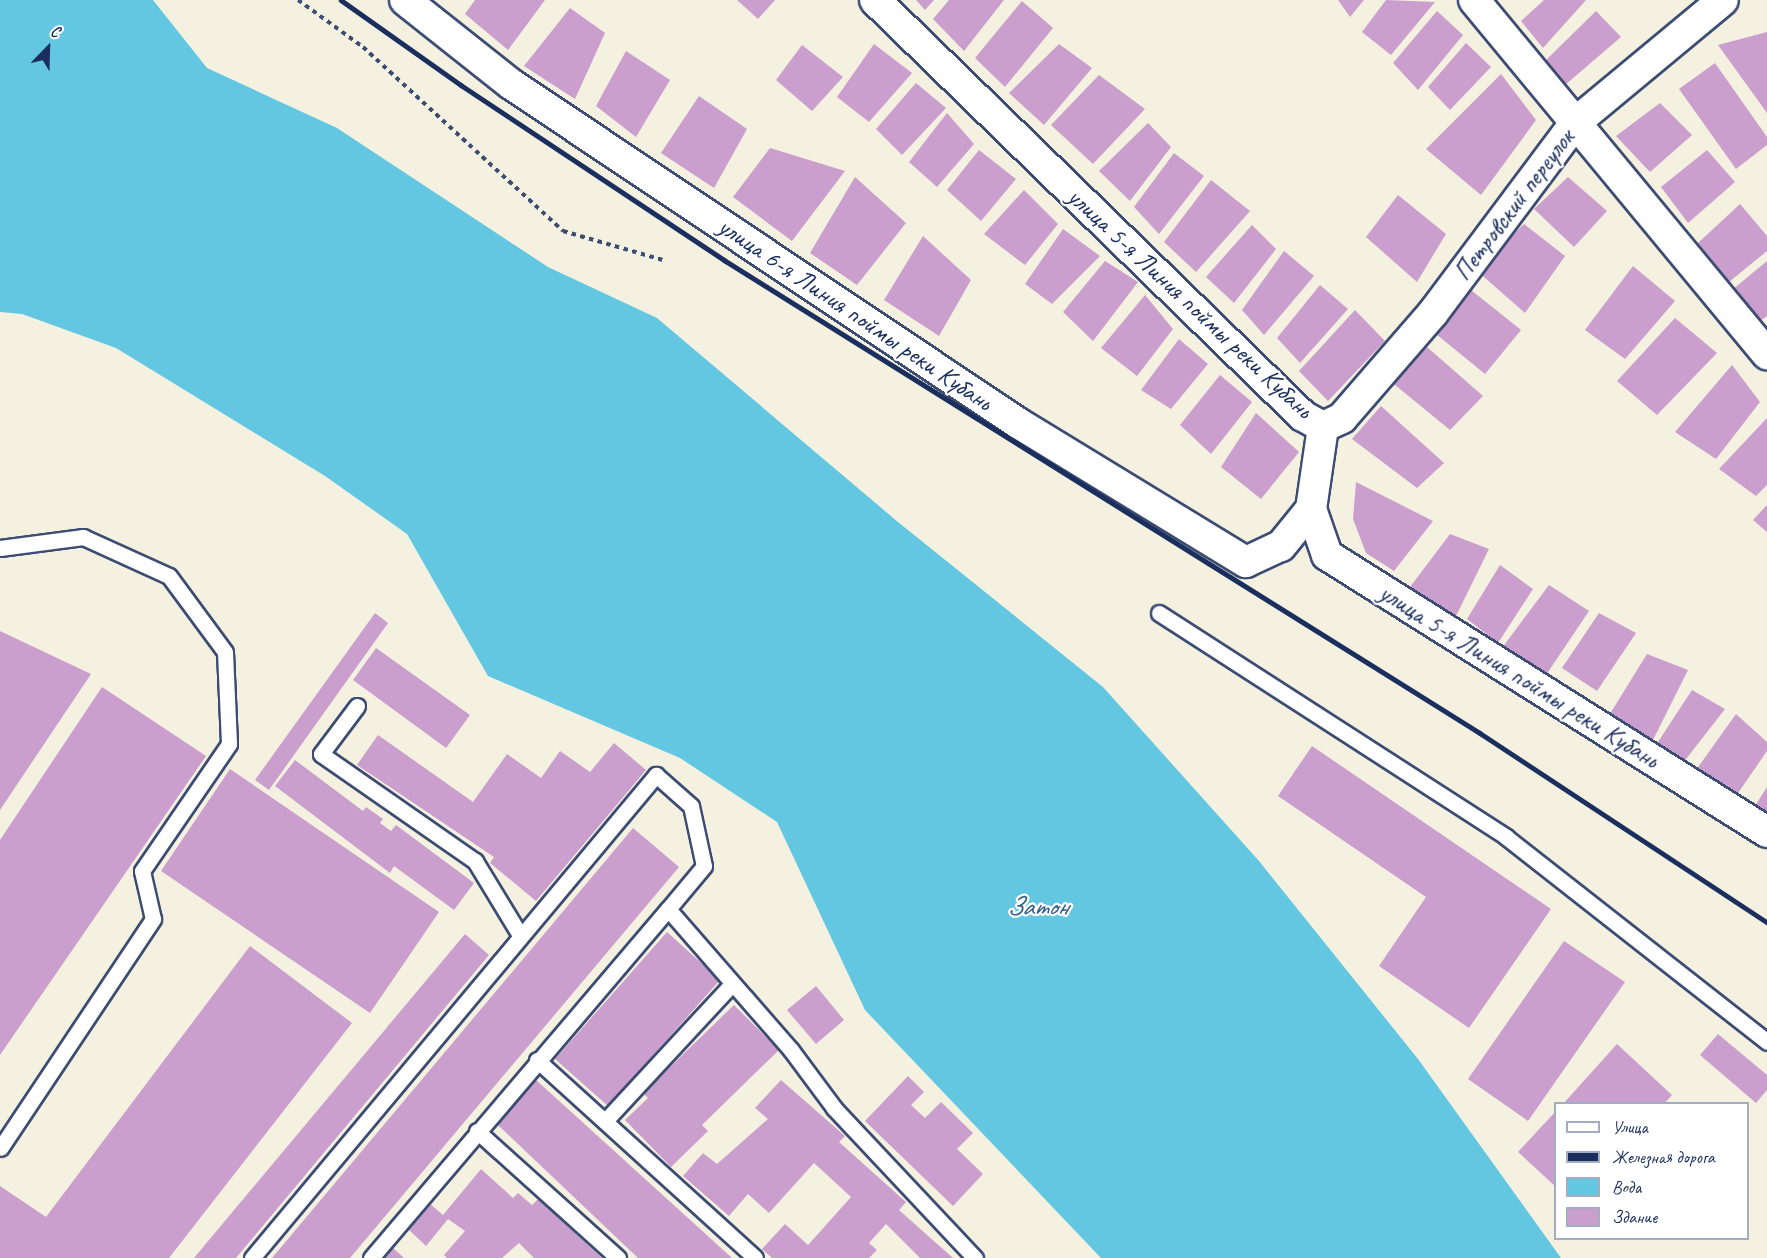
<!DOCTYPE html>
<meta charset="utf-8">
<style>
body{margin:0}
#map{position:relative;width:1767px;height:1258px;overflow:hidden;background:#f5f1e1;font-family:Caveat,sans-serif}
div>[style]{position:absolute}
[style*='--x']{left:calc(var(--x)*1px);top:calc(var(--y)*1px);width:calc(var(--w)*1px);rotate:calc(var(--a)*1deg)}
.water>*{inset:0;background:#64c7e2}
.building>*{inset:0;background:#ca9ecd}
.path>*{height:4px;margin-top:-2px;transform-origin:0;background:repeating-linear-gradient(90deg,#3c4c72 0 4.5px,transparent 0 9px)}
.roads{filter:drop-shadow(2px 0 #3c4c72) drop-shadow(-2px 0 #3c4c72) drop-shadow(0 2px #3c4c72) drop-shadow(0 -2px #3c4c72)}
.lane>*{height:15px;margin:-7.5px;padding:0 7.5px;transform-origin:7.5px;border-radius:7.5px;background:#fff}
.street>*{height:30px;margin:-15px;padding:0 15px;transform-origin:15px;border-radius:15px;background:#fff}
.rail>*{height:4.5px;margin:-2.25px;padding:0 2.25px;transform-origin:2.25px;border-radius:2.25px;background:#1b2f5e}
span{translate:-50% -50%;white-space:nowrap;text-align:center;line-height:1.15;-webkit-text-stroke:4.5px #fff;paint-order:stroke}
.street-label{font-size:26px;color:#1b2f5e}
.water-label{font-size:27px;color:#315d86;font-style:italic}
.legend{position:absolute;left:1554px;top:1102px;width:195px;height:138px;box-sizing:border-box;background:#fff;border:2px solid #a4acbf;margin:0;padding:8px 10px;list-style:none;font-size:18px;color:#1b2f5e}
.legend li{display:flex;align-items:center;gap:12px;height:30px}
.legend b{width:30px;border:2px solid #a4acbf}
.north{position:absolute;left:18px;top:18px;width:60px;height:60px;-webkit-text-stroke:4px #fff;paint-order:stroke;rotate:23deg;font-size:16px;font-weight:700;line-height:24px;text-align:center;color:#1b2f5e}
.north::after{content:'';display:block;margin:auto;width:21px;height:27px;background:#1b2f5e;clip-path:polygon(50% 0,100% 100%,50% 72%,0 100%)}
</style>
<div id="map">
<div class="water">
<i style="clip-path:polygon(0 0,153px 0,207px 68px,337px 128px,548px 267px,657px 318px,898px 522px,1103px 687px,1259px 861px,1418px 1059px,1561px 1258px,1101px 1258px,865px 1010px,777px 822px,680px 758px,488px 676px,407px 534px,325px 476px,116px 348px,22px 314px,0 312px)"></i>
</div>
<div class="building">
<i style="clip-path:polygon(475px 0,545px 0,508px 50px,465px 14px)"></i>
<i style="clip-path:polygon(737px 0,775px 0,758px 19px)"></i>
<i style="clip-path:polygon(916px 0,934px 0,925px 10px)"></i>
<i style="clip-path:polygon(949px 0,1004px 0,964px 51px,933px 19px)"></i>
<i style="clip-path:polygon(1338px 0,1364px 0,1350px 17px)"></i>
<i style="clip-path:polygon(1386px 0,1435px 2px,1391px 55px,1362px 32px)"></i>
<i style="clip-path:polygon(1544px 0,1586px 0,1543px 48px,1521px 21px)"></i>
<i style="clip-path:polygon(1022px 1px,1053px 28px,1005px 87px,975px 58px)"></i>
<i style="clip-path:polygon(570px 8px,605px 33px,575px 99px,524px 66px)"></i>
<i style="clip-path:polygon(1437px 11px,1463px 35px,1418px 90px,1393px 63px)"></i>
<i style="clip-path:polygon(1596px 11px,1621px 37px,1565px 85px,1544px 62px)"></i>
<i style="clip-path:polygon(1767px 32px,1767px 113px,1718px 45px)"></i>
<i style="clip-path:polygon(1466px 43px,1491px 67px,1450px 110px,1428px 87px)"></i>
<i style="clip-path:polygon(874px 44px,912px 73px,869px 122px,837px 97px)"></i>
<i style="clip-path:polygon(1059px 44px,1092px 68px,1044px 125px,1009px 93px)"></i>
<i style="clip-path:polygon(802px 45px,843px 77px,812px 111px,776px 80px)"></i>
<i style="clip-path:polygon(626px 51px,670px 80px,636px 137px,596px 106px)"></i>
<i style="clip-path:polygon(1715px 63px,1767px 137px,1767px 145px,1736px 169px,1679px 89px)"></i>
<i style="clip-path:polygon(1501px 74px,1536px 120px,1481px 195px,1426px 149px)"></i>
<i style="clip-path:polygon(1099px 75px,1145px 109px,1093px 164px,1051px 125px)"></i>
<i style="clip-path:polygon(916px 83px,946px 108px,902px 155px,876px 129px)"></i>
<i style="clip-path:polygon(699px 96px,747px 129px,714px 188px,661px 153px)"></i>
<i style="clip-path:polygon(1660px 103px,1692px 135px,1650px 172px,1616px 136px)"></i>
<i style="clip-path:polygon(947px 113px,974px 144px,937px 187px,909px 162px)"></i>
<i style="clip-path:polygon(1148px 123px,1171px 147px,1130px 201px,1099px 171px)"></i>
<i style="clip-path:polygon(770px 148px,845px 171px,792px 241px,733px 197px)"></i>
<i style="clip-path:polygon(979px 150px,1016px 179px,981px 221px,947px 190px)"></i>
<i style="clip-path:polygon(1707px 150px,1735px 182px,1688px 223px,1661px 187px)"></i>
<i style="clip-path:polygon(1174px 153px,1204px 176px,1159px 234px,1134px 207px)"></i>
<i style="clip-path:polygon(855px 177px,906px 223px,857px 285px,810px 253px)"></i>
<i style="clip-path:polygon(1568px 177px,1607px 211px,1574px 247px,1534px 209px)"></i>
<i style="clip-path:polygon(1211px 180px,1250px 211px,1196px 272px,1164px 242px)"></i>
<i style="clip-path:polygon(1024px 190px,1058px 224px,1025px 265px,984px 234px)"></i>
<i style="clip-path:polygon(1398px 195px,1446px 234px,1417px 282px,1366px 237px)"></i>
<i style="clip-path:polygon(1740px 204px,1767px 236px,1767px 251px,1729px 282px,1698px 243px)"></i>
<i style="clip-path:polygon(1524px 224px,1565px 256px,1525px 313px,1476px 270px)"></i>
<i style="clip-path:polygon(1252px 225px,1276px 249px,1234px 303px,1206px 277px)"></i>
<i style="clip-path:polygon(1063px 229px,1100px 256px,1052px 304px,1025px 284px)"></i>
<i style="clip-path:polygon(923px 236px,971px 280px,939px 336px,884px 300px)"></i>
<i style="clip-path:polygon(1284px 251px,1314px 276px,1264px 335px,1242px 310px)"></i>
<i style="clip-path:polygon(1105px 261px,1138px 282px,1093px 341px,1063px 312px)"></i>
<i style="clip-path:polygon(1767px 261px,1767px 316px,1760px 321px,1732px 290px)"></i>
<i style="clip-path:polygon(1633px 266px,1675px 301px,1625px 359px,1585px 330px)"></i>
<i style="clip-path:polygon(1320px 285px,1348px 309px,1300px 363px,1277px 338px)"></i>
<i style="clip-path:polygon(1471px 290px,1521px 330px,1485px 374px,1436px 334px)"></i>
<i style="clip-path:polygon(1145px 295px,1173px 329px,1137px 376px,1101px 348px)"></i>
<i style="clip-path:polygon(1355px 310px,1385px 341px,1328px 401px,1299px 371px)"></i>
<i style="clip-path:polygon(1675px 318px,1717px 353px,1657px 415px,1617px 381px)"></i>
<i style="clip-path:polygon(1179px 339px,1208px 364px,1171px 409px,1141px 390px)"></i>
<i style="clip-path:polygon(1427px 347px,1483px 396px,1450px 430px,1389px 380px)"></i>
<i style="clip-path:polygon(1732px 365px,1760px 402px,1716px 459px,1675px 432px)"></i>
<i style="clip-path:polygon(1220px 375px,1252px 402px,1211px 454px,1180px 425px)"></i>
<i style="clip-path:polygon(1381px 406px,1444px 463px,1417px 488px,1352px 439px)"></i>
<i style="clip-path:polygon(1256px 413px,1299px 452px,1261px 499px,1221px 467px)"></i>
<i style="clip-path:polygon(1767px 418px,1767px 485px,1756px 496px,1719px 469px)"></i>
<i style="clip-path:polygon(1356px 482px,1433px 521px,1394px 571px,1366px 553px,1353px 519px)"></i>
<i style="clip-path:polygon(1767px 505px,1767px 532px,1753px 520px)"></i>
<i style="clip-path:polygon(1450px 534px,1489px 549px,1454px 620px,1410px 587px)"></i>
<i style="clip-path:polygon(1500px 565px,1533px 589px,1498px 643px,1467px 619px)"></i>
<i style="clip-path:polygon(1549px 585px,1589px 611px,1546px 675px,1502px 648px)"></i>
<i style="clip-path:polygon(375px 613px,388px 623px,269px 790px,255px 780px)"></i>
<i style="clip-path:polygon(1599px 613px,1636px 633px,1597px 691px,1562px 668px)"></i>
<i style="clip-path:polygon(0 631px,91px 674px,0 810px)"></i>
<i style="clip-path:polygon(376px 648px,470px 715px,446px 748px,353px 680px)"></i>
<i style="clip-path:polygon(1647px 654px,1688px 670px,1651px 744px,1608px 717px)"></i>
<i style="clip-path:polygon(102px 687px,206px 756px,0 1055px,0 840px)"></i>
<i style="clip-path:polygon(1692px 690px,1725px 709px,1683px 763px,1654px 748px)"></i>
<i style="clip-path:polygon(1736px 714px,1767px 742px,1767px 751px,1736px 796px,1696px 770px)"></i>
<i style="clip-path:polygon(378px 735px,473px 802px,507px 754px,541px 778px,560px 751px,590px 772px,614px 743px,646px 770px,536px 901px,490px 863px,494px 857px,357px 765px)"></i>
<i style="clip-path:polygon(1312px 746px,1551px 909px,1469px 1028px,1379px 966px,1426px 897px,1278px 796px)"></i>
<i style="clip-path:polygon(295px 760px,363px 811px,366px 807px,383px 819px,380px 823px,391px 831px,396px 825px,474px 883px,454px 910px,394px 866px,390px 873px,275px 786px)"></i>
<i style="clip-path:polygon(230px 769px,439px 912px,370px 1013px,161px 871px)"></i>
<i style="clip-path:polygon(1767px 787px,1767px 815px,1755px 806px)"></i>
<i style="clip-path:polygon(633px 828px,679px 867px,350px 1258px,272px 1258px)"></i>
<i style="clip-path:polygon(667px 932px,720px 980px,608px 1106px,555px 1059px)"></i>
<i style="clip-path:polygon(465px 934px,489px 955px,236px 1258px,194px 1258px)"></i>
<i style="clip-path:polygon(1564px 941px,1625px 982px,1528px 1121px,1468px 1079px)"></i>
<i style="clip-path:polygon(250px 946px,352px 1023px,169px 1258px,0 1258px,0 1186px,46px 1217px)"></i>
<i style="clip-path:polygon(816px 986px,844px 1020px,816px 1044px,787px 1010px)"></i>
<i style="clip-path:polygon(734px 1005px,779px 1050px,702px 1125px,708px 1131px,671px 1167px,625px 1120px,648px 1098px,643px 1093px)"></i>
<i style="clip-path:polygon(1718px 1034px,1767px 1075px,1767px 1090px,1756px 1103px,1700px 1055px)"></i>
<i style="clip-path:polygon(1617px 1044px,1672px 1095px,1664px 1104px,1563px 1104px)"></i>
<i style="clip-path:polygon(908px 1076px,924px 1092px,911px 1105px,925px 1118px,941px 1102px,973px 1133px,957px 1149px,983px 1174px,953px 1206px,865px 1121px)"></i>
<i style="clip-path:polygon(535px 1079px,732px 1258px,638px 1258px,498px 1125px)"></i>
<i style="clip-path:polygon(781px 1080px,845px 1136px,839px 1142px,906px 1202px,899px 1210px,953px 1258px,920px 1258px,886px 1224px,869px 1243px,877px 1250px,869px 1258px,772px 1258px,762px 1249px,785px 1224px,808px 1245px,851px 1197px,814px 1163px,769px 1213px,748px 1194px,729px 1216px,683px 1176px,703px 1153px,717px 1164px,768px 1119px,755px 1108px)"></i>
<i style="clip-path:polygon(1556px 1111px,1556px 1187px,1518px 1152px)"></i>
<i style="clip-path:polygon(481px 1169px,513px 1198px,518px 1193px,532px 1205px,538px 1199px,602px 1258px,534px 1258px,519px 1243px,502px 1258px,447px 1258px,444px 1255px,465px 1231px,448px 1219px,426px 1246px,408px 1229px,429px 1203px,443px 1215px)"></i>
<i style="clip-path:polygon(393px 1248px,404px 1258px,385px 1258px)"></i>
</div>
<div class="path">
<i style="--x:298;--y:0;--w:80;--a:35.9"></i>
<i style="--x:363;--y:47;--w:272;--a:42.6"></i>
<i style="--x:563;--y:231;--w:104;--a:16.2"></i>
</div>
<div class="roads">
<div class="lane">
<i style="--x:0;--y:548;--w:84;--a:-7.5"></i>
<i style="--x:83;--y:537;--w:94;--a:24.4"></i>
<i style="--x:169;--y:576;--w:94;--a:53.6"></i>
<i style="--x:225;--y:652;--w:92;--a:87.5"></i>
<i style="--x:229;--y:744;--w:154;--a:124.4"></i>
<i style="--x:142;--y:871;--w:49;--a:77.1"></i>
<i style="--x:153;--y:919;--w:275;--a:123.7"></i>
<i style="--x:1159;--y:613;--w:413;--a:32.8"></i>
<i style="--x:1506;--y:837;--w:332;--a:38.1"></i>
<i style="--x:357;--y:706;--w:60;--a:126.9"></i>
<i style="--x:321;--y:754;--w:188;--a:34.8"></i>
<i style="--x:475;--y:861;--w:87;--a:58.7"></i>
<i style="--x:537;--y:1060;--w:294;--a:42.2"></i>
<i style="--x:605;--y:1121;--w:187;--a:-47.2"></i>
<i style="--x:477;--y:1131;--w:190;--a:42"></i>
<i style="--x:252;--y:1258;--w:630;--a:-50.09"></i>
<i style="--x:656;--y:775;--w:47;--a:41.5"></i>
<i style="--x:691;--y:806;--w:61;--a:77.8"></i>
<i style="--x:704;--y:866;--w:56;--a:129.9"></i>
<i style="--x:371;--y:1258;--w:458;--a:-49.6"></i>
<i style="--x:668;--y:909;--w:187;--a:48.9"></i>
<i style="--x:791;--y:1050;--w:72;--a:53.4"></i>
<i style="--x:834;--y:1108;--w:206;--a:46.8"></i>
</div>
<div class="street">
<i style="--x:405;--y:0;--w:135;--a:38.4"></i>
<i style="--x:511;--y:84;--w:610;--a:33.77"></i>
<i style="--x:1018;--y:423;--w:267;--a:31.4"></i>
<i style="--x:1246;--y:562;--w:38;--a:-25"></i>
<i style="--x:1281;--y:546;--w:48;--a:-51"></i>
<i style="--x:875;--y:0;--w:597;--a:44.19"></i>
<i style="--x:1303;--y:416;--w:23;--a:29"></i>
<i style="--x:1474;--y:0;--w:460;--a:50.4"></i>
<i style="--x:1323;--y:427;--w:83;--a:98.3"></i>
<i style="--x:1311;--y:509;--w:49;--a:70.8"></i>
<i style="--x:1327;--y:555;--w:520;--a:32.19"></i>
<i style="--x:1323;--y:427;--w:21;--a:-25"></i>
<i style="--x:1342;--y:418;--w:139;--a:-49.1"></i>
<i style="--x:1433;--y:313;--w:237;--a:-53.2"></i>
<i style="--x:1575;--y:123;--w:192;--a:-39.7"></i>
</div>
</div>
<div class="rail">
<i style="--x:341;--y:0;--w:147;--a:35.3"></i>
<i style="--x:461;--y:85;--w:316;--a:33.6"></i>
<i style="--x:724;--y:260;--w:892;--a:32.03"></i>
<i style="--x:1480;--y:733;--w:344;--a:33.4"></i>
</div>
<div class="street-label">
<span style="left:1514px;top:205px;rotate:-53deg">Петровский переулок</span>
<span style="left:1190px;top:303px;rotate:43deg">улица 5-я Линия поймы реки Кубань</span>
<span style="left:855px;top:314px;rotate:34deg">улица 6-я Линия поймы реки Кубань</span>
<span style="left:1519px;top:676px;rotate:32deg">улица 5-я Линия поймы реки Кубань</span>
</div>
<div class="water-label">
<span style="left:1037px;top:907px">Затон</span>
</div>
<ul class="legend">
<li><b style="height:8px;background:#fff"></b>Улица</li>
<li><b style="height:8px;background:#1b2f5e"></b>Железная дорога</li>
<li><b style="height:16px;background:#64c7e2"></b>Вода</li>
<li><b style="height:16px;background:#ca9ecd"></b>Здание</li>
</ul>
<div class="north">С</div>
</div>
